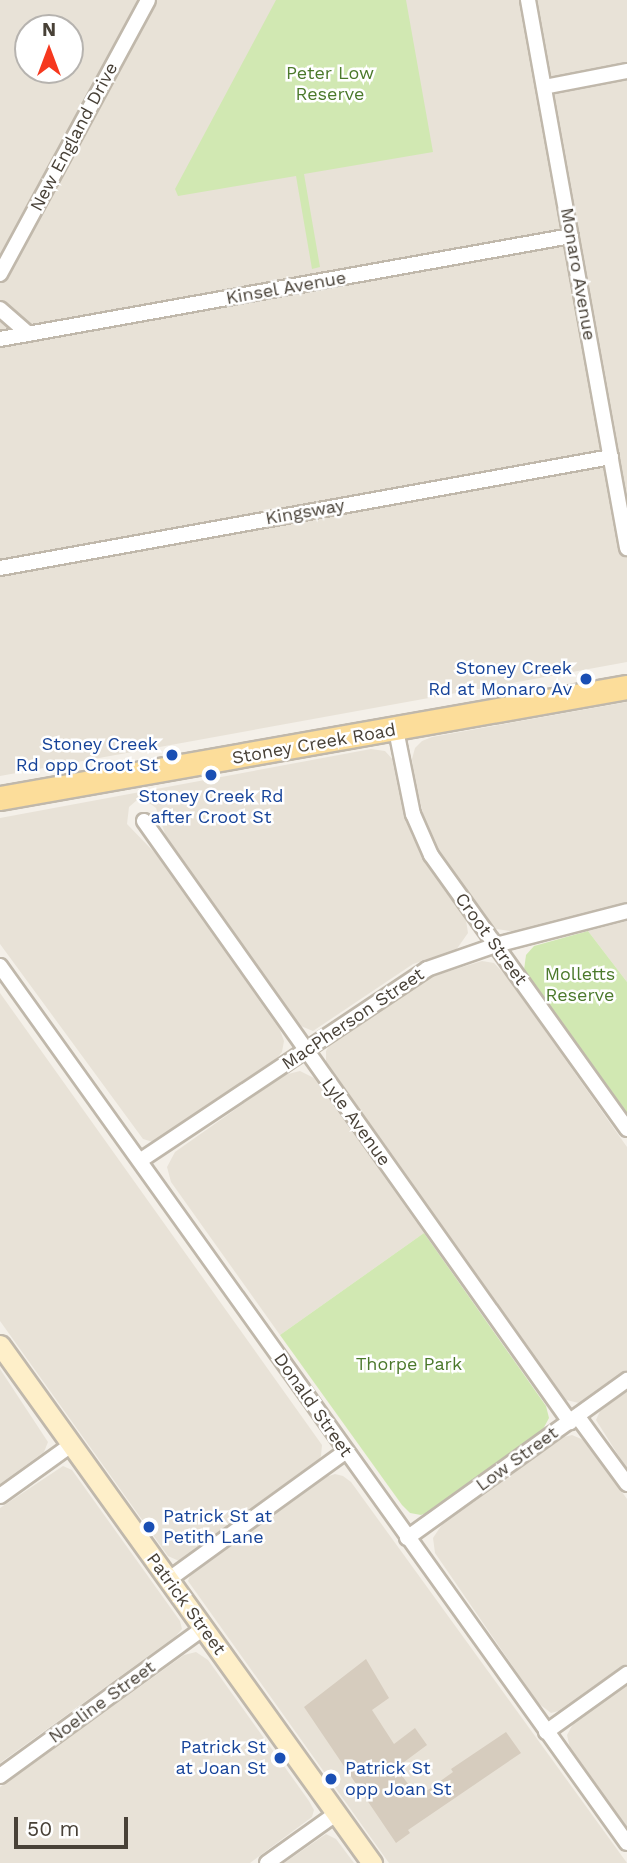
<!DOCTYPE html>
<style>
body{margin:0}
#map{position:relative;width:627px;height:1863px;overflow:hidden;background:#f4f0e9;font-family:"Work Sans",sans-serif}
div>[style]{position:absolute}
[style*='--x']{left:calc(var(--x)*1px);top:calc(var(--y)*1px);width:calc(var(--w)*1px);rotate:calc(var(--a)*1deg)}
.residential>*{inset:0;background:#e8e2d7}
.green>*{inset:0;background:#d1e8b2}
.building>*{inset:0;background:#d6ccbe}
.roads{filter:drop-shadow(2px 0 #c0b8ab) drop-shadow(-2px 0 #c0b8ab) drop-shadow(0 2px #c0b8ab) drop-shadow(0 -2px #c0b8ab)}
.street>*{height:14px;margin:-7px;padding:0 7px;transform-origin:7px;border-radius:7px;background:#fff}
.secondary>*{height:19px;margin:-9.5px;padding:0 9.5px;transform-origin:9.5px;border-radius:9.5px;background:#feefc9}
.primary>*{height:23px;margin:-11.5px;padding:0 11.5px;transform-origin:11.5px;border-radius:11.5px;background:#fcdd9a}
.dots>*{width:19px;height:19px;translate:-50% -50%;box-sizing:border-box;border:4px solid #fff;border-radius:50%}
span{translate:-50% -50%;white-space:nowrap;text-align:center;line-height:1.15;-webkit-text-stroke:5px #fff;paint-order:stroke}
.park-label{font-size:18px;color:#4b792b}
.street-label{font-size:18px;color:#484137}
.transit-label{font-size:18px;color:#164399}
.right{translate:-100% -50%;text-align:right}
.left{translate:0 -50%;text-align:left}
.north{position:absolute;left:14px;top:14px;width:70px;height:70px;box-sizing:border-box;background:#fff;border:2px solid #b6b3af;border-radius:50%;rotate:0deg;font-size:19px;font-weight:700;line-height:28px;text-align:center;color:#484137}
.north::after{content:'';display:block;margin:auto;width:24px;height:32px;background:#f6381e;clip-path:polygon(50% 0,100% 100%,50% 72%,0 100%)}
.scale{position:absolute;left:14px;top:1817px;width:114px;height:32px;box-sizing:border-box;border:4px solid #484137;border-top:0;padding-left:9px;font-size:21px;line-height:24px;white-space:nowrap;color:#484137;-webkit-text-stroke:5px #fff;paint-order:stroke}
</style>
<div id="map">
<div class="residential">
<i style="clip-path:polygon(evenodd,0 0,627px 0,627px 662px,0 776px,0 0,28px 28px,70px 28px,70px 70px,28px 70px,28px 28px)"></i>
<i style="clip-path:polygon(627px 702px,627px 902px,518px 932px,496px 929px,483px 917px,428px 834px,414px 777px,412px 759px,415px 748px,422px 741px,432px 737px)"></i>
<i style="clip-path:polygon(371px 749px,385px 751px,395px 762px,412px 836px,466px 920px,468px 933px,456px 950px,413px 964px,313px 1031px,296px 1024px,169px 845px,156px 808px,145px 800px,137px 800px,129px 807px,127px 824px,154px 852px,280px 1030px,284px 1041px,282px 1052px,273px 1063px,164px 1139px,153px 1142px,143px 1139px,0 944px,0 818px)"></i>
<i style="clip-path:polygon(627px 921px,627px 982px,588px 931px)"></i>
<i style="clip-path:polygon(482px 961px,494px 963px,507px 977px,627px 1147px,627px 1372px,579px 1403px,562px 1399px,326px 1063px,326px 1051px,332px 1041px,420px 980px)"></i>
<i style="clip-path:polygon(0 993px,322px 1445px,321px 1456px,316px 1464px,179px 1561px,168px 1556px,0 1321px)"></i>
<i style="clip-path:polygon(300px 1071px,314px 1078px,424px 1233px,280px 1335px,171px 1182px,167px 1167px,175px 1152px,284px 1075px)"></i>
<i style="clip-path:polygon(0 1369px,48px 1442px,44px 1452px,0 1484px)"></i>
<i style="clip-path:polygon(627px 1391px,627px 1469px,596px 1420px,600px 1411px)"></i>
<i style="clip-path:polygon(572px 1435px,586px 1441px,627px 1499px,627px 1664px,562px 1710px,551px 1713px,538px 1703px,435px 1553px,433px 1538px,443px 1523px,564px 1437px)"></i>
<i style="clip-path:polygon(63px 1466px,72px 1470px,180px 1621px,182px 1629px,176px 1636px,0 1763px,0 1508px)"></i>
<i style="clip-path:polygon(335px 1474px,343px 1476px,351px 1482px,627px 1863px,389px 1863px,188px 1581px,191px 1573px,326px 1477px)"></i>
<i style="clip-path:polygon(196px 1652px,208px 1660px,309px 1801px,314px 1810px,312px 1817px,250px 1863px,0 1863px,0 1787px,184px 1655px)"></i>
<i style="clip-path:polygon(627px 1685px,627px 1827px,570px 1748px,567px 1735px,573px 1724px)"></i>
<i style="clip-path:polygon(326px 1834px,336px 1839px,354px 1863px,284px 1863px)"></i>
</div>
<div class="green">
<i style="clip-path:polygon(276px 0,406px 0,433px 152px,304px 174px,320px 267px,312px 269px,296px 176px,178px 196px,175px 189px)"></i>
<i style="clip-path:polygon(588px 931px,627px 982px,627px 1119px,524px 970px,526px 955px,534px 946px)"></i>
<i style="clip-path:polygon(424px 1233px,546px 1406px,549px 1418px,541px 1433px,431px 1511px,421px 1515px,410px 1513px,402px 1505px,280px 1335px)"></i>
</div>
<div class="building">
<i style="clip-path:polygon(366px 1659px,389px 1698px,372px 1710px,394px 1744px,415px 1728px,427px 1745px,396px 1768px,418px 1797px,453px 1772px,451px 1769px,506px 1732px,521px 1753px,408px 1830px,410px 1833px,396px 1843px,304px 1707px)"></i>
</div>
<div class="roads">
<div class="street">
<i style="--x:528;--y:0;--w:557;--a:79.76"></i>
<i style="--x:544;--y:87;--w:85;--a:-10.9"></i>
<i style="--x:0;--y:274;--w:311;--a:-61.6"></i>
<i style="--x:0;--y:309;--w:38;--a:41"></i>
<i style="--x:0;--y:339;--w:580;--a:-10.23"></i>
<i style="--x:0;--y:568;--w:621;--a:-10.3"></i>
<i style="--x:396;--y:730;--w:86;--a:78.6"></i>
<i style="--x:413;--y:814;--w:45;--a:66.3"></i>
<i style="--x:431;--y:855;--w:337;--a:54.4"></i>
<i style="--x:144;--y:821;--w:737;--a:54.67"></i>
<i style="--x:0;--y:966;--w:1078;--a:54.44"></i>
<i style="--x:141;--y:1160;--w:344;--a:-33.7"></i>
<i style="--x:427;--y:969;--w:73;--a:-19.2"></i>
<i style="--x:496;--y:945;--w:135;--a:-14.5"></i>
<i style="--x:578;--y:1417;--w:83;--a:53.8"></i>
<i style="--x:0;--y:1496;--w:87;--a:-35.7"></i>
<i style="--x:407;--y:1538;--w:271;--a:-35.7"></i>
<i style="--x:168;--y:1580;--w:220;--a:-35.9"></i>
<i style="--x:546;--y:1732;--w:100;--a:-35.6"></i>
<i style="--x:0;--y:1776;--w:252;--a:-36"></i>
<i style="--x:267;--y:1863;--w:86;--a:-35.5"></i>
</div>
<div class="secondary">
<i style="--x:0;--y:1345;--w:638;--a:54.32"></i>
</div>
<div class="primary">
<i style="--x:0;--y:798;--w:637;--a:-10.04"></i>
</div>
</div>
<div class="dots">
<i style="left:586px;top:679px;background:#1a4fb4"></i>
<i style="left:172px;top:755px;background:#1a4fb4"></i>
<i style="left:211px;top:775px;background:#1a4fb4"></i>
<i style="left:149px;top:1527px;background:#1a4fb4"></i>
<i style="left:280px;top:1758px;background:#1a4fb4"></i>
<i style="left:331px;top:1779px;background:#1a4fb4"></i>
</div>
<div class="park-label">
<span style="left:330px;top:84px">Peter Low<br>Reserve</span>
<span style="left:580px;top:985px">Molletts<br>Reserve</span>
<span style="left:409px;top:1364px">Thorpe Park</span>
</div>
<div class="street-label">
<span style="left:74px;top:137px;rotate:-62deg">New England Drive</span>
<span style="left:578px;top:274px;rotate:80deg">Monaro Avenue</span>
<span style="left:286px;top:288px;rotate:-10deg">Kinsel Avenue</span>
<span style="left:305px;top:512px;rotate:-10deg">Kingsway</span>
<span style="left:314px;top:744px;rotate:-10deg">Stoney Creek Road</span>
<span style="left:491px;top:939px;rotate:54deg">Croot Street</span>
<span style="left:353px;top:1019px;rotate:-34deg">MacPherson Street</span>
<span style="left:356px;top:1122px;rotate:54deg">Lyle Avenue</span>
<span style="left:313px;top:1405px;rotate:55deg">Donald Street</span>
<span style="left:517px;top:1459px;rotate:-36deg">Low Street</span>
<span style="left:186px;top:1604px;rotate:54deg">Patrick Street</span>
<span style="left:102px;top:1702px;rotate:-36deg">Noeline Street</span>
</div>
<div class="transit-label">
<span class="right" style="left:572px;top:679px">Stoney Creek<br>Rd at Monaro Av</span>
<span class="right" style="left:158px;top:755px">Stoney Creek<br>Rd opp Croot St</span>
<span style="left:211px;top:807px">Stoney Creek Rd<br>after Croot St</span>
<span class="left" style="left:163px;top:1527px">Patrick St at<br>Petith Lane</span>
<span class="right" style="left:266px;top:1758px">Patrick St<br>at Joan St</span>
<span class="left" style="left:345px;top:1779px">Patrick St<br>opp Joan St</span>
</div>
<div class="north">N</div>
<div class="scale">50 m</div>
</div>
